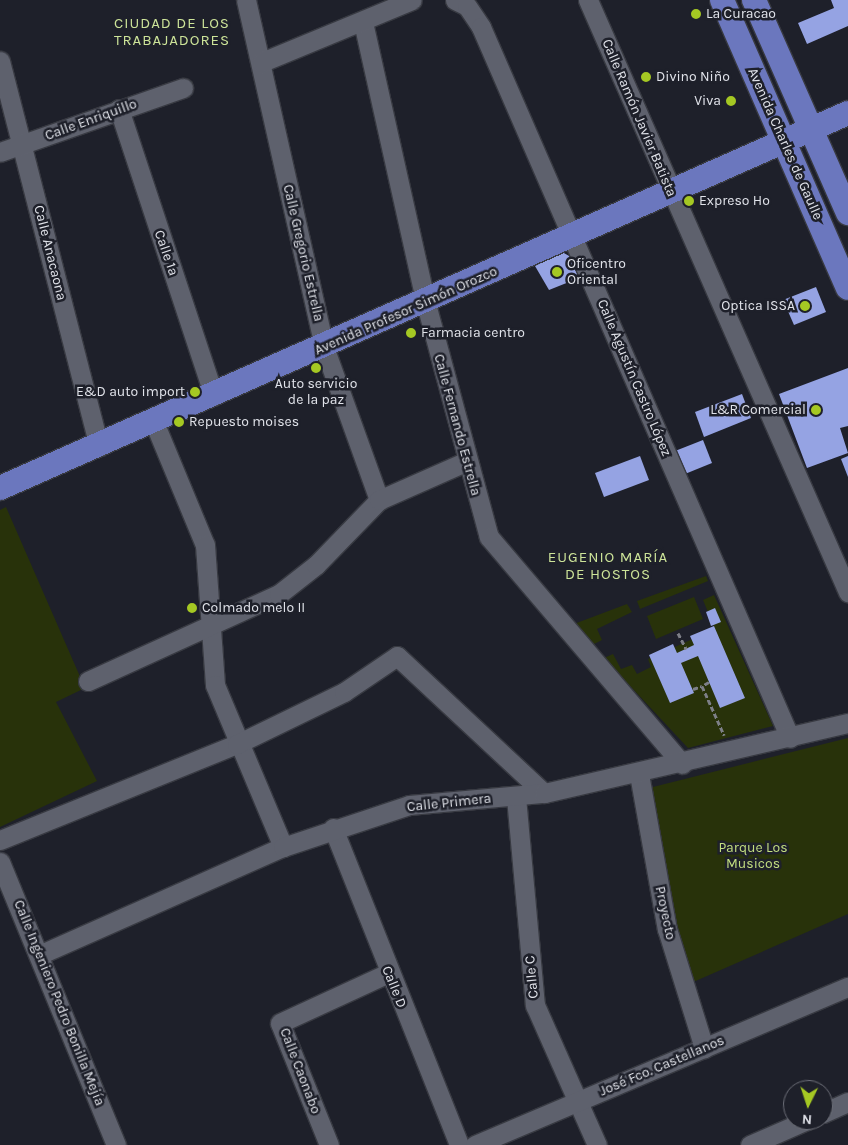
<!DOCTYPE html>
<meta charset="utf-8">
<style>
body{margin:0}
#map{position:relative;width:848px;height:1145px;overflow:hidden;background:#1e202a;font-family:Karla,sans-serif}
div>[style]{position:absolute}
[style*='--x']{left:calc(var(--x)*1px);top:calc(var(--y)*1px);width:calc(var(--w)*1px);rotate:calc(var(--a)*1deg)}
.green>*{inset:0;background:#28320a}
.building>*{inset:0;background:#95a3e3}
.path>*{height:3px;margin-top:-1.5px;transform-origin:0;background:repeating-linear-gradient(90deg,#7d7f87 0 5px,transparent 0 7.5px)}
.roads{filter:drop-shadow(1px 0 #383a42) drop-shadow(-1px 0 #383a42) drop-shadow(0 1px #383a42) drop-shadow(0 -1px #383a42)}
.minor>*{height:19px;margin:-9.5px;padding:0 9.5px;transform-origin:9.5px;border-radius:9.5px;background:#5e616d}
.major>*{height:24px;margin:-12px;padding:0 12px;transform-origin:12px;border-radius:12px;background:#6b77be}
.dots>*{width:14px;height:14px;translate:-50% -50%;box-sizing:border-box;border:2px solid #1e202a;border-radius:50%}
span{translate:-50% -50%;white-space:nowrap;text-align:center;line-height:1.15;-webkit-text-stroke:5px #1e202a;paint-order:stroke}
.poi-label{font-size:14px;color:#e1e3ea}
.left{translate:0 -50%;text-align:left}
.right{translate:-100% -50%;text-align:right}
.street-label{font-size:14px;color:#e1e3ea}
.park-label{font-size:14px;color:#c3de80}
.neighbourhood-label{font-size:15px;color:#cde499;letter-spacing:1px}
.north{position:absolute;left:783px;top:1080px;width:50px;height:50px;box-sizing:border-box;background:#1e202a;border:1px solid #6c6e77;border-radius:50%;rotate:184deg;font-size:14px;font-weight:700;line-height:20px;text-align:center;color:#e1e3ea}
.north::after{content:'';display:block;margin:auto;width:18px;height:22px;background:#a5c823;clip-path:polygon(50% 0,100% 100%,50% 72%,0 100%)}
</style>
<div id="map">
<div class="green">
<i style="clip-path:polygon(6px 507px,85px 688px,56px 702px,97px 781px,0 827px,0 510px)"></i>
<i style="clip-path:polygon(706px 576px,708px 581px,640px 609px,637px 601px)"></i>
<i style="clip-path:polygon(714px 595px,773px 726px,688px 748px,604px 658px,613px 654px,621px 669px,632px 665px,637px 674px,651px 667px,648px 659px,715px 629px,703px 600px)"></i>
<i style="clip-path:polygon(694px 597px,703px 619px,656px 639px,647px 616px)"></i>
<i style="clip-path:polygon(627px 604px,632px 612px,597px 629px,602px 640px,592px 645px,574px 624px)"></i>
<i style="clip-path:polygon(848px 738px,848px 914px,691px 983px,674px 931px,645px 789px)"></i>
</div>
<div class="building">
<i style="clip-path:polygon(831px 0,848px 0,848px 26px,807px 44px,798px 23px,834px 8px)"></i>
<i style="clip-path:polygon(562px 252px,571px 257px,579px 278px,549px 290px,535px 266px)"></i>
<i style="clip-path:polygon(816px 287px,826px 312px,794px 325px,783px 300px)"></i>
<i style="clip-path:polygon(848px 368px,848px 426px,840px 428px,848px 453px,807px 468px,779px 394px)"></i>
<i style="clip-path:polygon(742px 394px,751px 418px,704px 437px,695px 412px)"></i>
<i style="clip-path:polygon(703px 440px,712px 463px,680px 476px,670px 453px)"></i>
<i style="clip-path:polygon(640px 456px,649px 480px,604px 497px,595px 473px)"></i>
<i style="clip-path:polygon(848px 456px,848px 477px,841px 459px)"></i>
<i style="clip-path:polygon(715px 608px,721px 622px,711px 626px,706px 612px)"></i>
<i style="clip-path:polygon(714px 626px,745px 698px,720px 708px,698px 656px,681px 663px,694px 693px,670px 703px,649px 655px,673px 644px,677px 653px,694px 645px,690px 636px)"></i>
</div>
<div class="path">
<i style="--x:678;--y:633;--w:18;--a:63"></i>
<i style="--x:709;--y:682;--w:8;--a:150"></i>
<i style="--x:702;--y:686;--w:54;--a:65.8"></i>
<i style="--x:693;--y:689;--w:9;--a:-18"></i>
</div>
<div class="roads">
<div class="minor">
<i style="--x:246;--y:0;--w:356;--a:77.3"></i>
<i style="--x:324;--y:347;--w:163;--a:70.2"></i>
<i style="--x:455;--y:0;--w:13;--a:27"></i>
<i style="--x:467;--y:6;--w:25;--a:56"></i>
<i style="--x:481;--y:27;--w:775;--a:66.51"></i>
<i style="--x:588;--y:0;--w:647;--a:66.29"></i>
<i style="--x:363;--y:22;--w:289;--a:77.4"></i>
<i style="--x:426;--y:304;--w:241;--a:74.9"></i>
<i style="--x:489;--y:537;--w:298;--a:49.6"></i>
<i style="--x:0;--y:61;--w:398;--a:75.6"></i>
<i style="--x:262;--y:62;--w:162;--a:-22.5"></i>
<i style="--x:119;--y:109;--w:302;--a:71.7"></i>
<i style="--x:0;--y:152;--w:194;--a:-19.3"></i>
<i style="--x:154;--y:422;--w:133;--a:67.5"></i>
<i style="--x:205;--y:545;--w:140;--a:85.9"></i>
<i style="--x:215;--y:685;--w:176;--a:67.2"></i>
<i style="--x:88;--y:681;--w:210;--a:-24.5"></i>
<i style="--x:279;--y:594;--w:47;--a:-38.1"></i>
<i style="--x:316;--y:565;--w:91;--a:-45.9"></i>
<i style="--x:379;--y:500;--w:94;--a:-23.8"></i>
<i style="--x:639;--y:774;--w:158;--a:79.8"></i>
<i style="--x:667;--y:929;--w:125;--a:72.7"></i>
<i style="--x:516;--y:797;--w:209;--a:84.8"></i>
<i style="--x:535;--y:1005;--w:153;--a:66.1"></i>
<i style="--x:333;--y:828;--w:341;--a:68.3"></i>
<i style="--x:0;--y:840;--w:256;--a:-22.1"></i>
<i style="--x:237;--y:744;--w:119;--a:-25.9"></i>
<i style="--x:344;--y:692;--w:64;--a:-34.2"></i>
<i style="--x:397;--y:656;--w:201;--a:43"></i>
<i style="--x:0;--y:862;--w:306;--a:67.7"></i>
<i style="--x:41;--y:954;--w:265;--a:-23.9"></i>
<i style="--x:283;--y:847;--w:133;--a:-18.4"></i>
<i style="--x:409;--y:805;--w:136;--a:-5.1"></i>
<i style="--x:544;--y:793;--w:312;--a:-13"></i>
<i style="--x:823;--y:1113;--w:27;--a:-24"></i>
<i style="--x:329;--y:1145;--w:131;--a:-111.9"></i>
<i style="--x:280;--y:1023;--w:119;--a:-24.8"></i>
<i style="--x:475;--y:1145;--w:405;--a:-23"></i>
<i style="--x:750;--y:1145;--w:62;--a:-23.7"></i>
</div>
<div class="major">
<i style="--x:722;--y:0;--w:314;--a:66.4"></i>
<i style="--x:754;--y:0;--w:233;--a:66.2"></i>
<i style="--x:0;--y:488;--w:927;--a:-23.86"></i>
</div>
</div>
<div class="dots">
<i style="left:696px;top:14px;background:#a5c823"></i>
<i style="left:646px;top:77px;background:#a5c823"></i>
<i style="left:731px;top:101px;background:#a5c823"></i>
<i style="left:689px;top:201px;background:#a5c823"></i>
<i style="left:557px;top:272px;background:#a5c823"></i>
<i style="left:805px;top:306px;background:#a5c823"></i>
<i style="left:411px;top:333px;background:#a5c823"></i>
<i style="left:316px;top:368px;background:#a5c823"></i>
<i style="left:195px;top:392px;background:#a5c823"></i>
<i style="left:816px;top:410px;background:#a5c823"></i>
<i style="left:179px;top:422px;background:#a5c823"></i>
<i style="left:192px;top:608px;background:#a5c823"></i>
</div>
<div class="poi-label">
<span class="left" style="left:706px;top:14px">La Curacao</span>
<span class="left" style="left:656px;top:77px">Divino Niño</span>
<span class="right" style="left:721px;top:101px">Viva</span>
<span class="left" style="left:699px;top:201px">Expreso Ho</span>
<span class="left" style="left:567px;top:272px">Oficentro<br>Oriental</span>
<span class="right" style="left:795px;top:306px">Optica ISSA</span>
<span class="left" style="left:421px;top:333px">Farmacia centro</span>
<span style="left:316px;top:392px">Auto servicio<br>de la paz</span>
<span class="right" style="left:185px;top:392px">E&amp;D auto import</span>
<span class="right" style="left:806px;top:410px">L&amp;R Comercial</span>
<span class="left" style="left:189px;top:422px">Repuesto moises</span>
<span class="left" style="left:202px;top:608px">Colmado melo II</span>
</div>
<div class="street-label">
<span style="left:639px;top:118px;rotate:67deg">Calle Ramón Javier Batista</span>
<span style="left:91px;top:120px;rotate:-20deg">Calle Enriquillo</span>
<span style="left:785px;top:144px;rotate:66deg">Avenida Charles de Gaulle</span>
<span style="left:50px;top:253px;rotate:76deg">Calle Anacaona</span>
<span style="left:166px;top:253px;rotate:71deg">Calle 1a</span>
<span style="left:303px;top:253px;rotate:77deg">Calle Gregorio Estrella</span>
<span style="left:406px;top:311px;rotate:-24deg">Avenida Profesor Simón Orozco</span>
<span style="left:634px;top:378px;rotate:67deg">Calle Agustín Castro López</span>
<span style="left:457px;top:425px;rotate:75deg">Calle Fernando Estrella</span>
<span style="left:449px;top:803px;rotate:-6deg">Calle Primera</span>
<span style="left:665px;top:913px;rotate:78deg">Proyecto</span>
<span style="left:532px;top:977px;rotate:-95deg">Calle C</span>
<span style="left:394px;top:987px;rotate:68deg">Calle D</span>
<span style="left:59px;top:1003px;rotate:68deg">Calle Ingeniero Pedro Bonilla Mejía</span>
<span style="left:662px;top:1066px;rotate:-23deg">José Fco. Castellanos</span>
<span style="left:300px;top:1071px;rotate:69deg">Calle Caonabo</span>
</div>
<div class="park-label">
<span style="left:753px;top:856px">Parque Los<br>Musicos</span>
</div>
<div class="neighbourhood-label">
<span style="left:172px;top:32px">CIUDAD DE LOS<br>TRABAJADORES</span>
<span style="left:608px;top:566px">EUGENIO MARÍA<br>DE HOSTOS</span>
</div>
<div class="north">N</div>
</div>
